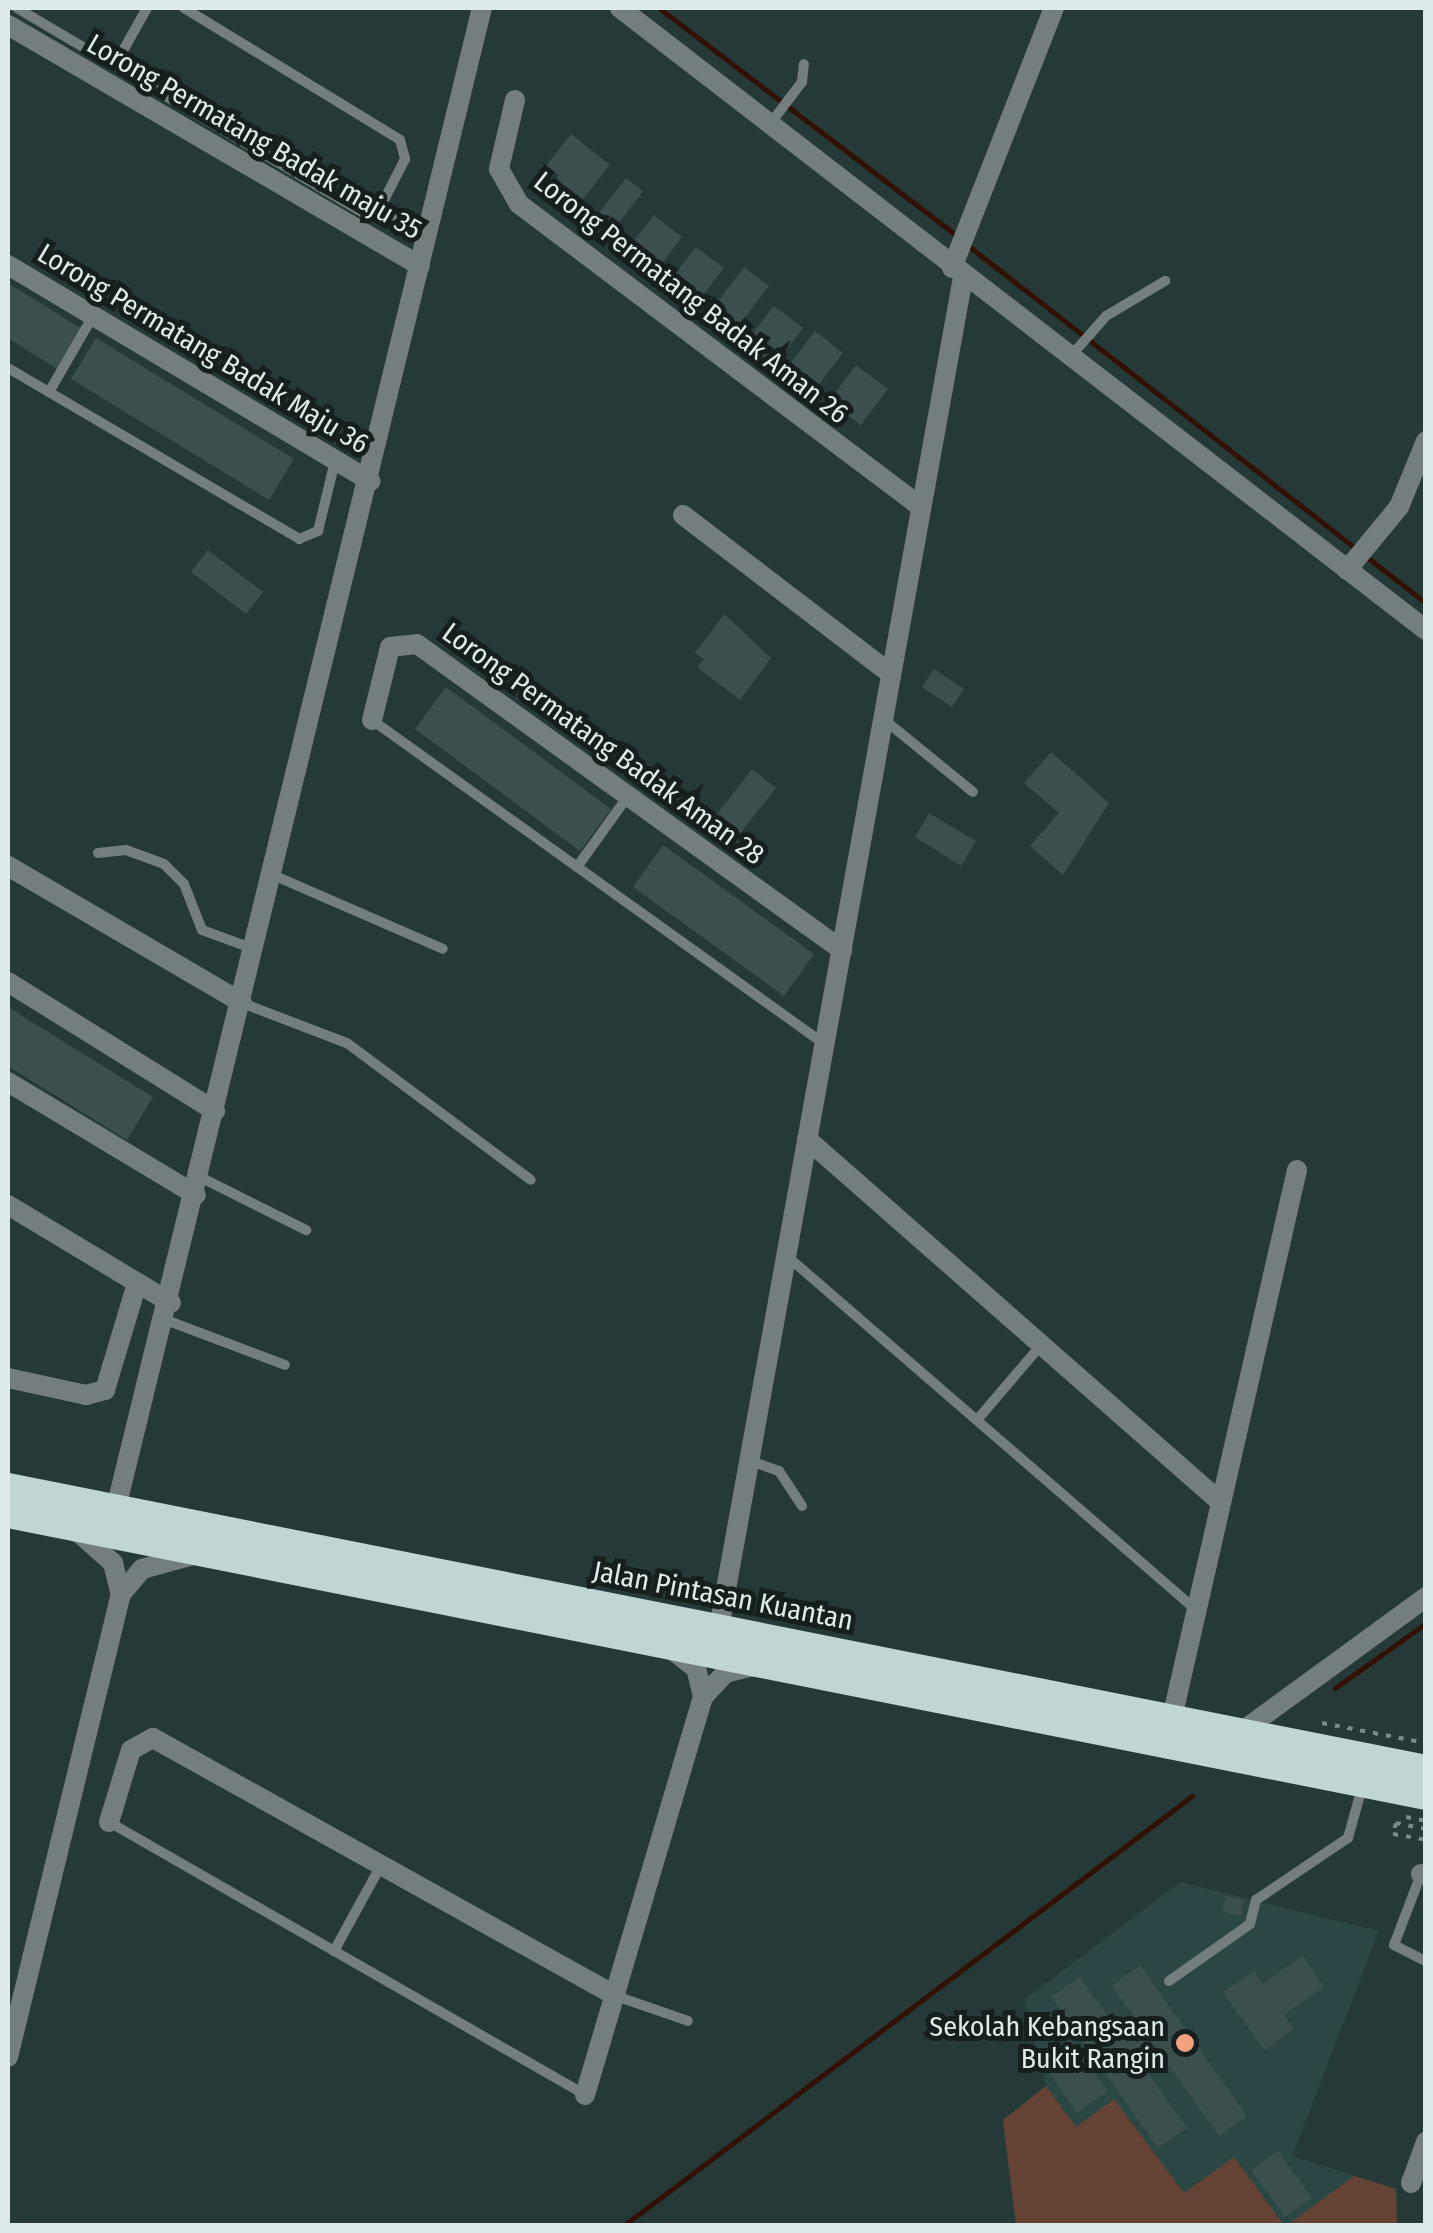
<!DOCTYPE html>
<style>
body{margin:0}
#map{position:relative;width:1433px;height:2233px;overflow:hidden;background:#253a38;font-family:"Fira Sans Condensed",sans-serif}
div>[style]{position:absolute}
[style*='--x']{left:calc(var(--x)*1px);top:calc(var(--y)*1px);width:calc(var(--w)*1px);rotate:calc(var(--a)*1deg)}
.built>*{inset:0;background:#2a4745}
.green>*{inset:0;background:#644234}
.stream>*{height:5px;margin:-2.5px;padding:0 2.5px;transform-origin:2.5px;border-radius:2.5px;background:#321002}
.building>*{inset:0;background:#3a4f4e}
.path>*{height:4px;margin-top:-2px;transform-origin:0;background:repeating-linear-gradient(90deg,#7a8b8a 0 5px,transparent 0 13px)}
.service>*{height:10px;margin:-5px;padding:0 5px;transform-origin:5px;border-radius:5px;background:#757e7e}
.minor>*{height:20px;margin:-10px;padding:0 10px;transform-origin:10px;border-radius:10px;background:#757e7e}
.tertiary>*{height:20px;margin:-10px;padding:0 10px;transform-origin:10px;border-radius:10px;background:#757e7e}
.trunk>*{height:28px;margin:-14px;padding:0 14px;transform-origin:14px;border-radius:14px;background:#bfd6d4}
.dots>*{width:28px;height:28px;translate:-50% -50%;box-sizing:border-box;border:5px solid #161f1e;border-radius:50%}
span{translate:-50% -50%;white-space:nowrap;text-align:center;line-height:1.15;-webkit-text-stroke:10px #161f1e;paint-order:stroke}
.street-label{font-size:28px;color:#dfebea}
.poi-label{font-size:28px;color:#dfebea}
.right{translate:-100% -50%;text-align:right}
.frame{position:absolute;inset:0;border:10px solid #dfebea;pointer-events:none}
</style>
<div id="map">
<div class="built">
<i style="clip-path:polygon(1180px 1882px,1379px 1931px,1292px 2156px,1396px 2189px,1397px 2225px,1016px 2225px,1003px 2120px,1046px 2086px,1024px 2000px)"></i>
</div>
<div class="green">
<i style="clip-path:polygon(1046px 2086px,1076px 2127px,1114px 2099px,1184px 2193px,1234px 2157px,1284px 2225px,1016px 2225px,1003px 2120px)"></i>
<i style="clip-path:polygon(1354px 2176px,1396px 2189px,1397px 2225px,1287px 2225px)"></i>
</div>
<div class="stream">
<i style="--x:659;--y:8;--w:377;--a:37.4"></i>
<i style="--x:966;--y:244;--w:494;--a:38"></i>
<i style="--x:1364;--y:555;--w:78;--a:37.7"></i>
<i style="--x:1335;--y:1688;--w:112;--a:-35.5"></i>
<i style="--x:623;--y:2226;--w:713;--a:-37.08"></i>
</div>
<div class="building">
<i style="clip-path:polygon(571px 134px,610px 165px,576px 208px,550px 187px,559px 175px,546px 166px)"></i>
<i style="clip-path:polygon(626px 178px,643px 191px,611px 233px,593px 220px)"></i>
<i style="clip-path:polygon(654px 215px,682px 237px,655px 273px,626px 251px)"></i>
<i style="clip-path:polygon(696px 247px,724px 268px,696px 304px,668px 283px)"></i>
<i style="clip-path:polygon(744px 267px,769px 286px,734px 332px,709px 313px)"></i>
<i style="clip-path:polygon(8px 283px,82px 329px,57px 369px,8px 338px)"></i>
<i style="clip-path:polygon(774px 306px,803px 328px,774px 366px,745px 343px)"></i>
<i style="clip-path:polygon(815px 331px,843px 353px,813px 392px,785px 370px)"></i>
<i style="clip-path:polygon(96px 338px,294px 459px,269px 500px,71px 379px)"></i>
<i style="clip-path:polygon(856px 365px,888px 389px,861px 425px,829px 401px)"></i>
<i style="clip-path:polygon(208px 550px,263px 592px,246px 614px,191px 572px)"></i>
<i style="clip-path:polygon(724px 614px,771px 658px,740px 700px,697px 667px,704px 659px,695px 653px)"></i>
<i style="clip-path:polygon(934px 669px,964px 689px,952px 707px,922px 687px)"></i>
<i style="clip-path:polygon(446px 687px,611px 809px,580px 851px,415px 729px)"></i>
<i style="clip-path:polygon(1051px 752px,1109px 803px,1063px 875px,1030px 846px,1059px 813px,1024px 783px)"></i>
<i style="clip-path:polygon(752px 769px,776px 788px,735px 840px,711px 822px)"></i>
<i style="clip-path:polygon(929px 813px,976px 841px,961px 866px,915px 837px)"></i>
<i style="clip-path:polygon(663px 845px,814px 954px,784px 996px,633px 887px)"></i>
<i style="clip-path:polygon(8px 1007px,153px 1097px,127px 1140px,8px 1066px)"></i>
<i style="clip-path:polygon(1226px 1896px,1244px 1900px,1241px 1916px,1222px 1912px)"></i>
<i style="clip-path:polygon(1303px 1956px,1324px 1987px,1284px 2015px,1294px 2029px,1264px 2050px,1223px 1992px,1254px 1971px,1262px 1984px)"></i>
<i style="clip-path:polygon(1140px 1965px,1247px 2116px,1219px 2136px,1151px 2041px,1155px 2053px,1144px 2061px,1134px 2054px,1187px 2128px,1158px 2148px,1051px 1997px,1080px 1977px,1126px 2042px,1143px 2029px,1112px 1986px)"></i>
<i style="clip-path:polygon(1075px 2046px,1108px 2091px,1077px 2113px,1045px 2067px)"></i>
<i style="clip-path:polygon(1278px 2151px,1312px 2198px,1285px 2217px,1251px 2170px)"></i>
</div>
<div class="path">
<i style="--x:1322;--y:1723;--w:106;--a:10.9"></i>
<i style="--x:1406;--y:1817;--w:20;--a:11"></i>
<i style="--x:1426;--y:1829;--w:31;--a:-169"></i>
<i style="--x:1396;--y:1823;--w:11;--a:105"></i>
<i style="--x:1393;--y:1834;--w:34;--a:10"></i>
</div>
<div class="service">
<i style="--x:17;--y:8;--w:403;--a:30.6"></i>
<i style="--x:364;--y:213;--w:65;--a:11.5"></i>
<i style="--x:184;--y:8;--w:253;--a:31.4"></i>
<i style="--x:400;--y:140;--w:20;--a:75"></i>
<i style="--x:405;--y:159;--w:57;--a:117"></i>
<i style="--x:115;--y:65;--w:65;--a:-60.7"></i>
<i style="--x:770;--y:124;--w:53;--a:-52.7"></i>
<i style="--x:802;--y:82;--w:18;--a:-84"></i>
<i style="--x:1070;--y:357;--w:55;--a:-48.7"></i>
<i style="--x:1106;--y:316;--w:69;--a:-30.7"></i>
<i style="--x:8;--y:368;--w:338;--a:30.4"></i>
<i style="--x:299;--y:539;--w:21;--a:-23"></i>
<i style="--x:318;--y:531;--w:72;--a:-76.3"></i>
<i style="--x:49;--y:392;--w:88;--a:-59.9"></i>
<i style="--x:882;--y:718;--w:117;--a:39.1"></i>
<i style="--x:372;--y:720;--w:555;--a:35.61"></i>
<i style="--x:98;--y:853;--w:28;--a:-6"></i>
<i style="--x:126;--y:850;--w:40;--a:20.2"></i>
<i style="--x:164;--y:864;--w:28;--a:45"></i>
<i style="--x:184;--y:884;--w:49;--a:68.6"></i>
<i style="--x:202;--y:930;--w:55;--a:20.1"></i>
<i style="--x:577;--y:867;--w:87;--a:-54.3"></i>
<i style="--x:273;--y:875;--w:185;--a:23.5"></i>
<i style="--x:242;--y:1003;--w:112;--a:20.9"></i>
<i style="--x:347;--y:1043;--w:229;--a:36.7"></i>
<i style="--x:200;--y:1177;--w:119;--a:26.6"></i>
<i style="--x:788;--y:1257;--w:537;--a:40.84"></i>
<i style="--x:166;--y:1320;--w:127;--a:20.7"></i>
<i style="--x:977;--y:1420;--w:99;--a:-49.5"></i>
<i style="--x:751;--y:1461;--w:30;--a:20"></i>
<i style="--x:779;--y:1471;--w:42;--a:56.7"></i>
<i style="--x:109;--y:1822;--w:547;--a:29.8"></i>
<i style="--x:1421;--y:1874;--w:76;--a:110.8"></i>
<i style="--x:1394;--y:1945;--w:36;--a:27"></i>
<i style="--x:334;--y:1951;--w:98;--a:-61.3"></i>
<i style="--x:1169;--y:1981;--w:99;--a:-35.1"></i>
<i style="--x:1250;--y:1924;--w:25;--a:-76"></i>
<i style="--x:1256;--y:1900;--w:111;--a:-34"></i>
<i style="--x:1348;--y:1838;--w:56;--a:-74.5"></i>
<i style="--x:616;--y:1996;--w:76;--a:19.1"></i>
</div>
<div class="minor">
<i style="--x:620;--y:8;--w:1018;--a:37.66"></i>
<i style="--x:8;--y:25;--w:477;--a:30.3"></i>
<i style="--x:515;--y:100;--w:71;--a:103.1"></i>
<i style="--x:499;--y:169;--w:40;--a:60.3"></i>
<i style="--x:519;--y:204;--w:500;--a:37"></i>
<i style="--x:8;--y:265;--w:422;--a:30.8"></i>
<i style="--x:952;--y:268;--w:279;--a:-68.6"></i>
<i style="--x:683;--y:515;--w:258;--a:37.4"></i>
<i style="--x:1347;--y:570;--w:82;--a:-50.5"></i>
<i style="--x:1399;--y:507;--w:71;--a:-67.8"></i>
<i style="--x:372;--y:720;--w:75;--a:-76.1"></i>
<i style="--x:390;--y:647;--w:27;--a:-6"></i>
<i style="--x:417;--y:644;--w:524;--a:35.75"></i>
<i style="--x:8;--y:866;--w:271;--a:30.3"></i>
<i style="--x:8;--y:982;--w:244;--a:31.9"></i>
<i style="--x:8;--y:1082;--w:219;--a:31"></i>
<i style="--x:807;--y:1139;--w:544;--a:41.28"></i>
<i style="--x:8;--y:1205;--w:190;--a:31"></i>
<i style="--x:8;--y:1378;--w:80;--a:12.3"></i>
<i style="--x:86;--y:1395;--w:20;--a:-15"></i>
<i style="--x:105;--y:1390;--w:112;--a:-73.3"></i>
<i style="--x:719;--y:1628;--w:1373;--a:-79.76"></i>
<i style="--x:670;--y:1648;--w:33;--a:38"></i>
<i style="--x:696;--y:1668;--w:30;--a:76"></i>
<i style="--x:1172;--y:1718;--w:562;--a:-77.15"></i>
<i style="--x:1241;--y:1732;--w:229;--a:-36.1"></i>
<i style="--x:109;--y:1822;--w:75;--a:-73"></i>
<i style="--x:131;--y:1750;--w:25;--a:-29"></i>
<i style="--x:153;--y:1738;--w:530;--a:29.13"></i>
<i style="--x:1421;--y:1874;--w:5;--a:11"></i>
<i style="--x:585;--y:2095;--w:415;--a:-73.5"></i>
<i style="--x:703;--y:1697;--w:33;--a:-47"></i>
<i style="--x:725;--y:1673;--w:33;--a:-14"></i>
<i style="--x:1411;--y:2183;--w:44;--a:-69.9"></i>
</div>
<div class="tertiary">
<i style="--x:116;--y:1508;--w:1544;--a:-76.29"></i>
<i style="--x:76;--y:1530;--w:50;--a:41.7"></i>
<i style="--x:113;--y:1563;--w:32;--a:76"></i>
<i style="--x:8;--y:2057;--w:477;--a:-76.3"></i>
<i style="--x:121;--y:1594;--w:33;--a:-50"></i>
<i style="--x:142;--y:1569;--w:50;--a:-15.2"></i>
</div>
<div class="trunk">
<i style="--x:8;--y:1487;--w:1446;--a:11.25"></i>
<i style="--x:8;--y:1514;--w:1446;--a:11.25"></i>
</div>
<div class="dots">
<i style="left:1185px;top:2043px;background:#f2a07f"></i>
</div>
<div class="street-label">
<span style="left:254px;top:137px;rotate:30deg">Lorong Permatang Badak maju 35</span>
<span style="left:691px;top:298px;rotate:38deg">Lorong Permatang Badak Aman 26</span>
<span style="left:203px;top:349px;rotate:31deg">Lorong Permatang Badak Maju 36</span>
<span style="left:603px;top:744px;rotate:36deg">Lorong Permatang Badak Aman 28</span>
<span style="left:723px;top:1596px;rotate:11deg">Jalan Pintasan Kuantan</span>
</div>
<div class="poi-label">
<span class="right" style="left:1165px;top:2043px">Sekolah Kebangsaan<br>Bukit Rangin</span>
</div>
<div class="frame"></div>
</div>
